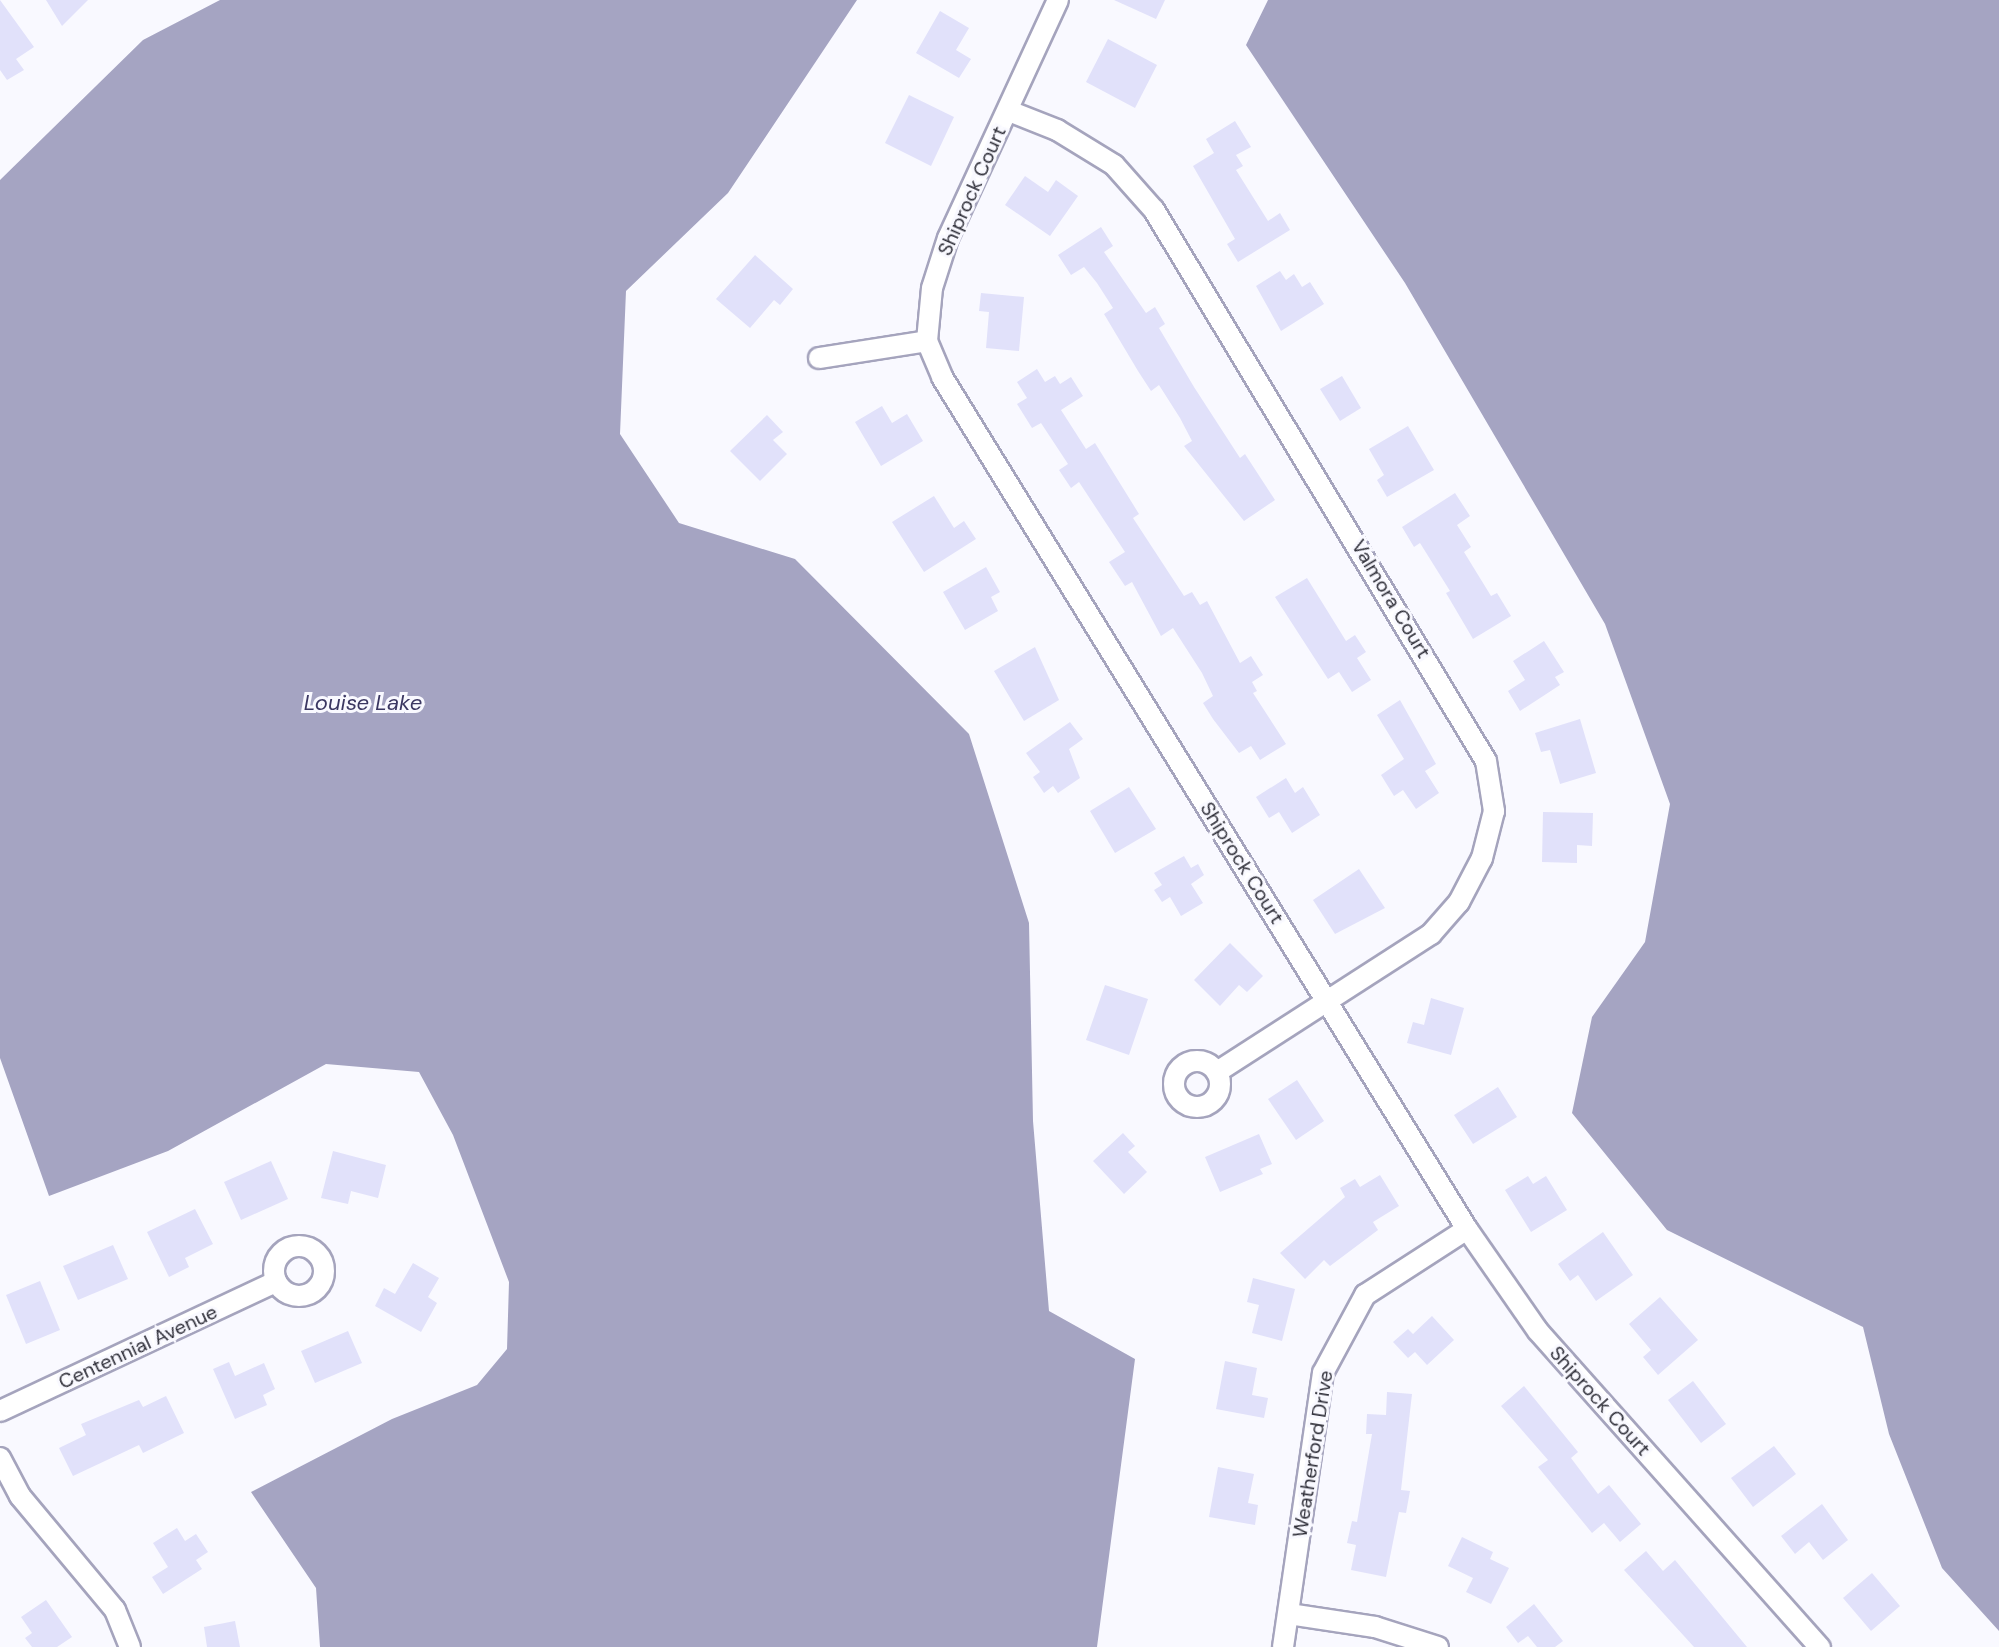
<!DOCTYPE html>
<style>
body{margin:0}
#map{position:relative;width:1999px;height:1647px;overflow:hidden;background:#f9f9ff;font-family:"DM Sans",sans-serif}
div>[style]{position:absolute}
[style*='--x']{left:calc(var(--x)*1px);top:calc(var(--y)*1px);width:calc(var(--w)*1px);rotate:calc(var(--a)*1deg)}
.water>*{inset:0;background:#a5a4c2}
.building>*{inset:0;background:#e1e1fa}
.roads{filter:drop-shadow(2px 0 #a5a4bd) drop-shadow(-2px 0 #a5a4bd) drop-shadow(0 2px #a5a4bd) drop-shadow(0 -2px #a5a4bd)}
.minor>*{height:20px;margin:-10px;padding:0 10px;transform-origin:10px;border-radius:10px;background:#fff}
.minor>.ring{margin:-10px;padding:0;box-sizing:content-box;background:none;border:20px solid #fff;border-radius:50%}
span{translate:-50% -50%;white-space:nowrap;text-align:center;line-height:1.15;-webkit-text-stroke:6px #f9f9ff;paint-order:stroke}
.street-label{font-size:20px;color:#2f2f39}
.water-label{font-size:22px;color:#3b3762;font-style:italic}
</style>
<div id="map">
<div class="water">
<i style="clip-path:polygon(220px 0,857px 0,728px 193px,626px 291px,620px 434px,679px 523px,795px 559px,969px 734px,1029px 923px,1033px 1121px,1049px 1311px,1135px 1359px,1097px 1647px,320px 1647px,316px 1588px,251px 1492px,392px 1419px,477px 1385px,507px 1349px,509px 1282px,453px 1135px,419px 1072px,326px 1064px,168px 1151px,49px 1196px,0 1058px,0 180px,143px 40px)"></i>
<i style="clip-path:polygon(1268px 0,1999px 0,1999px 1631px,1942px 1568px,1889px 1434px,1863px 1327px,1667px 1230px,1572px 1113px,1592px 1017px,1645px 942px,1670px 804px,1605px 624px,1405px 283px,1246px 45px)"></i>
</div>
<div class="building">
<i style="clip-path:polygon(0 0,34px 47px,16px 59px,24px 70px,7px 80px,0 70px)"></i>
<i style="clip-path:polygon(46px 0,88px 0,62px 26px)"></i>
<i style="clip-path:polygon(1114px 0,1165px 0,1156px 19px)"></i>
<i style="clip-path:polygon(940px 11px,969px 28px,956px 50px,971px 59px,959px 78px,916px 53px)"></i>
<i style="clip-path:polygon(1108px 39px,1157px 65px,1135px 108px,1086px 82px)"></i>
<i style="clip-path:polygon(909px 95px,954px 117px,931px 166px,885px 143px)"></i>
<i style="clip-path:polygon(1235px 121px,1251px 147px,1236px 155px,1243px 166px,1236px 170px,1268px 221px,1280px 213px,1290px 230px,1238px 262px,1227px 244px,1235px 239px,1193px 166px,1214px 153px,1206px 139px)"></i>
<i style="clip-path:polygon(1025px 176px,1048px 192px,1056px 180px,1078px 196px,1050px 236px,1005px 205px)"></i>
<i style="clip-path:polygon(1101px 227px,1113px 246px,1104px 252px,1146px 313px,1155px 307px,1165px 324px,1159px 328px,1194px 387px,1240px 458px,1245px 454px,1275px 500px,1244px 521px,1184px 446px,1192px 441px,1180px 418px,1159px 385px,1151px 391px,1138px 371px,1104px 314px,1113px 308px,1097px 283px,1084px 267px,1071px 275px,1058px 255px)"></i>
<i style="clip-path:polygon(755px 255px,793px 289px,780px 305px,774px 300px,750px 328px,716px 299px)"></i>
<i style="clip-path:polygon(1280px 271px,1286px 280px,1294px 274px,1302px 287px,1310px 282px,1324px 304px,1281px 331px,1256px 286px)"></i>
<i style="clip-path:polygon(981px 293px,1024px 297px,1019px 351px,986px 348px,989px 312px,979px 311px)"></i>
<i style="clip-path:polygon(1037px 369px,1045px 382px,1055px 376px,1060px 384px,1071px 377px,1083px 396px,1061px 410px,1086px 449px,1095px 443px,1139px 514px,1133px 518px,1184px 596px,1192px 592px,1200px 605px,1207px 601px,1240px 663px,1251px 656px,1263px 675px,1252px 682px,1257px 691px,1253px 693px,1286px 744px,1260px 760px,1251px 746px,1239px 753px,1213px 719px,1203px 703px,1213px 696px,1202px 673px,1173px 628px,1161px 636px,1132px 582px,1125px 586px,1109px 562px,1125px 552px,1079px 482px,1071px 488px,1059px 470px,1068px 464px,1041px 423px,1032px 428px,1017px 404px,1027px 398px,1017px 382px)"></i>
<i style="clip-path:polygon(1342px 376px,1361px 408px,1340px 421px,1320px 389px)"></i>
<i style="clip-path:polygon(882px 406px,892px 423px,907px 414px,923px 441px,881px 466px,855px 422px)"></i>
<i style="clip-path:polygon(767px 415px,783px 432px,773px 440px,787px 454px,760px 481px,730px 451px)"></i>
<i style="clip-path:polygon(1408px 426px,1434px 470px,1387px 497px,1377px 480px,1384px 475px,1369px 449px)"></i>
<i style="clip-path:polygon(1455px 493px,1470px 516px,1457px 525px,1471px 547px,1464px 552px,1491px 596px,1497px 593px,1511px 616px,1473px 639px,1446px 593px,1450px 591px,1420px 543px,1414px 547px,1402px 527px)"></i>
<i style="clip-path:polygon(934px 496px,954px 528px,964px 521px,976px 539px,924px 572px,892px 522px)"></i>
<i style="clip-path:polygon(986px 567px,1000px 592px,991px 597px,998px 611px,965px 630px,943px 592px)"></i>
<i style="clip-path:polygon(1307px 578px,1346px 641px,1355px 635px,1366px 652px,1357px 658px,1371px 680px,1352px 692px,1339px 672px,1328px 679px,1275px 597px)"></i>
<i style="clip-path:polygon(1544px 641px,1564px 672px,1555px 677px,1560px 685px,1520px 711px,1508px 691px,1525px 680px,1513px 661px)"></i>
<i style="clip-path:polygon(1035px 647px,1059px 700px,1024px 721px,994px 671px)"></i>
<i style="clip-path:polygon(1400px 700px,1436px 764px,1425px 771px,1439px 793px,1416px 809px,1403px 790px,1394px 796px,1381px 775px,1404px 759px,1377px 715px)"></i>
<i style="clip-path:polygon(1580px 719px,1596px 773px,1560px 784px,1550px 750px,1541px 752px,1535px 733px)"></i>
<i style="clip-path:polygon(1070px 722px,1083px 739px,1069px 749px,1080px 778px,1058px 793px,1053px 786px,1044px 793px,1033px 777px,1040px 772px,1026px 753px)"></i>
<i style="clip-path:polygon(1286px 778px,1295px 793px,1303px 787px,1320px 815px,1292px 833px,1279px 812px,1269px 818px,1256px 797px)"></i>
<i style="clip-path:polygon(1129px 787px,1156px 829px,1115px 853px,1090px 811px)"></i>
<i style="clip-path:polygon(1543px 812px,1593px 813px,1592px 846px,1577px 845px,1577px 863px,1542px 862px)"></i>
<i style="clip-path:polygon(1184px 856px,1191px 868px,1198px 864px,1204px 875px,1191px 884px,1203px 903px,1181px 916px,1170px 897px,1162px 902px,1154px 890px,1162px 885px,1154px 873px)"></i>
<i style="clip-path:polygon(1359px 869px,1385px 908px,1335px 934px,1313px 900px)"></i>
<i style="clip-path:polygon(1230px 943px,1263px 976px,1247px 992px,1239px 985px,1220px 1006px,1194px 980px)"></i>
<i style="clip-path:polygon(1105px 985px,1148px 999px,1129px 1055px,1086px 1040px)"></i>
<i style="clip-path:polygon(1431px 998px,1464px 1008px,1451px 1055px,1407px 1043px,1413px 1022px,1424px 1025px)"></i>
<i style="clip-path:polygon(1297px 1080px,1324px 1121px,1296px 1140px,1268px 1099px)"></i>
<i style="clip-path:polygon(1498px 1087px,1517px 1117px,1473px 1144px,1454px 1115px)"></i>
<i style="clip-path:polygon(1123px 1133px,1135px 1146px,1128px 1152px,1147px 1172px,1124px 1194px,1093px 1161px)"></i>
<i style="clip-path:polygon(1259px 1134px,1272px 1164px,1260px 1169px,1263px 1174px,1220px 1192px,1205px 1157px)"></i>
<i style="clip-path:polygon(333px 1151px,386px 1165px,378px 1198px,351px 1191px,348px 1204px,321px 1198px)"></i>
<i style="clip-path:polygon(271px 1161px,288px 1199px,241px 1220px,224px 1182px)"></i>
<i style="clip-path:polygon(1380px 1175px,1399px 1206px,1373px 1222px,1378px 1230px,1330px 1266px,1324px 1260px,1305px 1279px,1280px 1253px,1345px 1197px,1340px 1188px,1355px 1179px,1360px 1187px)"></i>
<i style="clip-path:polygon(1528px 1176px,1533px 1184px,1546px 1176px,1567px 1210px,1531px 1232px,1505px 1190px)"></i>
<i style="clip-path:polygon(195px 1209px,213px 1244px,185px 1258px,189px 1267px,169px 1277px,147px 1232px)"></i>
<i style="clip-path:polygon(1603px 1232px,1633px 1275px,1596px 1301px,1578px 1275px,1570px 1281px,1558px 1264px)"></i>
<i style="clip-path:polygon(113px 1245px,128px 1279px,78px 1300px,63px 1266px)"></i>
<i style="clip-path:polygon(413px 1263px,439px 1278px,428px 1297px,437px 1303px,421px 1332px,375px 1306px,384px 1288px,395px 1294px)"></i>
<i style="clip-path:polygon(1253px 1278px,1295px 1289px,1282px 1341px,1252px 1333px,1259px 1305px,1247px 1302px)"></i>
<i style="clip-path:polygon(40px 1281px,60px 1330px,26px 1344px,6px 1295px)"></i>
<i style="clip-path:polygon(1660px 1297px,1698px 1340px,1658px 1375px,1643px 1357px,1651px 1350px,1629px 1324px)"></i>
<i style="clip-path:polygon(1432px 1316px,1454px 1340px,1427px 1365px,1415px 1352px,1408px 1358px,1393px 1342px,1408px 1329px,1413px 1334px)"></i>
<i style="clip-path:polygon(348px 1331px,362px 1363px,315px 1383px,301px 1351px)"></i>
<i style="clip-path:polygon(1225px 1361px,1257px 1368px,1252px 1395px,1268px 1398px,1264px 1418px,1216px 1409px)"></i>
<i style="clip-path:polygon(229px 1362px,235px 1376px,264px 1363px,275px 1389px,263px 1395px,267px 1405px,235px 1419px,213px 1369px)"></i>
<i style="clip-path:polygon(1693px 1381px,1726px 1424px,1701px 1443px,1668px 1400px)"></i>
<i style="clip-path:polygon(1524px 1386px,1578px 1452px,1571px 1458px,1598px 1494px,1609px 1485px,1641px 1524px,1620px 1542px,1604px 1523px,1592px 1533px,1538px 1467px,1548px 1460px,1501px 1406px)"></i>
<i style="clip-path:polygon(1387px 1392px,1412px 1394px,1401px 1490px,1410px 1491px,1406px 1513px,1399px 1512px,1386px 1577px,1351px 1570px,1356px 1545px,1347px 1543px,1352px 1521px,1357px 1522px,1372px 1434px,1366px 1434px,1367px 1414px,1386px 1415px)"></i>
<i style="clip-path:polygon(166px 1396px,184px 1433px,143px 1453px,139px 1445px,73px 1476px,59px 1448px,86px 1435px,81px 1424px,139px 1400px,143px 1407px)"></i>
<i style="clip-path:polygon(1774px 1446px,1796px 1474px,1753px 1507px,1731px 1478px)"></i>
<i style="clip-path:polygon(1218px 1467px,1254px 1474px,1248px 1503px,1258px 1505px,1255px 1525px,1209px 1517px)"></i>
<i style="clip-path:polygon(1822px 1504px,1848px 1540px,1823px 1560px,1809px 1542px,1795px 1554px,1781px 1536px)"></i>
<i style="clip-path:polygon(177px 1528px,185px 1541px,196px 1534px,208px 1552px,196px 1560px,202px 1569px,163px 1594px,152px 1577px,168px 1567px,153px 1543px)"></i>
<i style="clip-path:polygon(1462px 1537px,1493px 1552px,1490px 1559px,1509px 1568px,1491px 1604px,1466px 1592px,1473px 1578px,1448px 1566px)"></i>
<i style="clip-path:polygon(1646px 1551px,1663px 1571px,1675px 1560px,1747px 1647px,1694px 1647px,1624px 1570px)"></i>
<i style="clip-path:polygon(1872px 1573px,1900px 1606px,1871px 1631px,1843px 1598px)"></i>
<i style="clip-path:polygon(46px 1600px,72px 1637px,57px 1647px,32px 1647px,25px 1638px,32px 1633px,21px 1617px)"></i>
<i style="clip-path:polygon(1534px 1604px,1563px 1641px,1555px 1647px,1537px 1647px,1528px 1636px,1518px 1643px,1506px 1627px)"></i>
<i style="clip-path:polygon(235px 1621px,240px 1647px,207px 1647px,204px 1627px)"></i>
</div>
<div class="roads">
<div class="minor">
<i style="--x:1058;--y:0;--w:262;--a:114.8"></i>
<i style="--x:948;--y:238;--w:52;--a:107.7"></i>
<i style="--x:932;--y:288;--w:53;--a:95.4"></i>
<i style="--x:927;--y:341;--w:39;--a:67"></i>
<i style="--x:942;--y:377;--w:1001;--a:58.36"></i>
<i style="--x:1467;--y:1229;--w:124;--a:55.2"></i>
<i style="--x:1538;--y:1331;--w:424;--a:48.3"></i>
<i style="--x:1009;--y:111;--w:52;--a:21.6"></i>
<i style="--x:1057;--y:130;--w:67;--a:31.6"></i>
<i style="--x:1114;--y:165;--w:60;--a:48.4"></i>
<i style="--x:1154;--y:210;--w:643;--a:58.93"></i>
<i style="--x:1486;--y:761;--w:51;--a:80.9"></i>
<i style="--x:1494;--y:811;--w:49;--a:104.3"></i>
<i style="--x:1482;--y:858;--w:50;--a:117.6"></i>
<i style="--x:1459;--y:902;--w:43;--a:131.2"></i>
<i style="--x:1431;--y:934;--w:255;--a:147.2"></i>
<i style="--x:819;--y:358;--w:109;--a:-8.9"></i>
<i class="ring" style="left:1174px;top:1061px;width:26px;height:26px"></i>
<i class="ring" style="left:274px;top:1246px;width:30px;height:30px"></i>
<i style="--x:0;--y:1411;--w:305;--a:-25.1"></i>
<i style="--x:0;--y:1458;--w:43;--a:62.2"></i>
<i style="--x:20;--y:1496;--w:148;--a:50.2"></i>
<i style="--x:115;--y:1610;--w:40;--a:68"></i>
<i style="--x:1289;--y:1614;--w:87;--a:8.6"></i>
<i style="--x:1375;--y:1627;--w:66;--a:17.6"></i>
<i style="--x:1283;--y:1647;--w:277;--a:-81.7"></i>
<i style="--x:1323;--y:1373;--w:89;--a:-61.7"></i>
<i style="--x:1365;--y:1295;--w:121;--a:-32.9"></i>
</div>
</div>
<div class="street-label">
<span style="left:972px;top:191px;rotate:-66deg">Shiprock Court</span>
<span style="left:1391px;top:599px;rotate:59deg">Valmora Court</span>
<span style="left:1242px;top:863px;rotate:58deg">Shiprock Court</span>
<span style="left:138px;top:1347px;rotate:-25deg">Centennial Avenue</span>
<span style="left:1600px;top:1401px;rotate:48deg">Shiprock Court</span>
<span style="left:1313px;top:1454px;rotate:-81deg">Weatherford Drive</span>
</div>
<div class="water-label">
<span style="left:363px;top:703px">Louise Lake</span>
</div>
</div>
